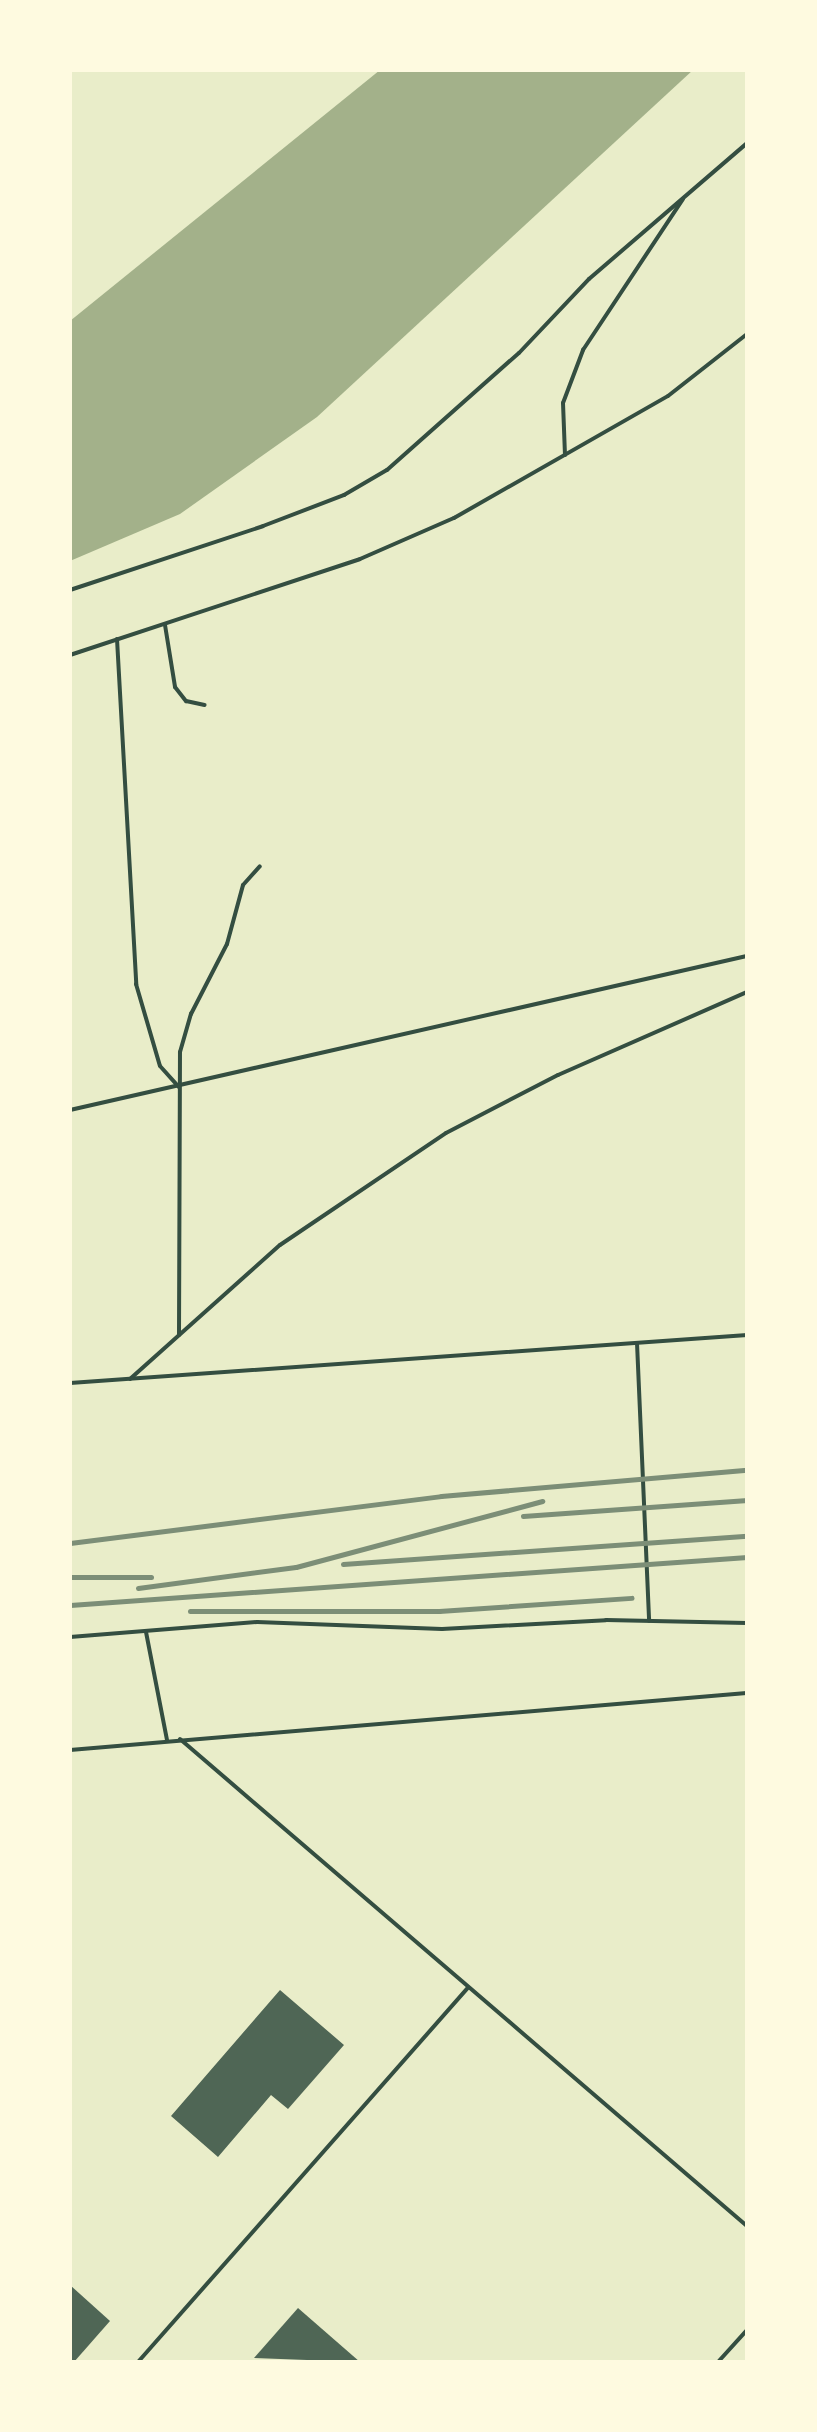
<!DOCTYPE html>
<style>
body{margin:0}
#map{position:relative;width:817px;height:2432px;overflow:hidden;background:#e9edc9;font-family:"Noto Sans",sans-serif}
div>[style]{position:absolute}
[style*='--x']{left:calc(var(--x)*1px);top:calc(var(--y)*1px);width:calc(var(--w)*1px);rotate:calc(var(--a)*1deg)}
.water>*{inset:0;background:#a3b18a}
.building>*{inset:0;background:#4f6655}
.service>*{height:4px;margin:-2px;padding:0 2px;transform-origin:2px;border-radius:2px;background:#344e41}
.rail>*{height:5px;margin:-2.5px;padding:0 2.5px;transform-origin:2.5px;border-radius:2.5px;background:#7c8e77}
span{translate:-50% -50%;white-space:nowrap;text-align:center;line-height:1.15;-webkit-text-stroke:8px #fefae0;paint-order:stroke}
.frame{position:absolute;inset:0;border:72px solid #fefae0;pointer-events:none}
</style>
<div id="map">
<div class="water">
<i style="clip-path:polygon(380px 70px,693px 70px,317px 417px,180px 514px,70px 561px,70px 321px)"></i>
</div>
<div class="building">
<i style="clip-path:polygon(280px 1990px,344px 2045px,288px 2109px,271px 2095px,218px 2157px,171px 2116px)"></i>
<i style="clip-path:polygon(70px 2285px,110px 2321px,74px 2362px,70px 2362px)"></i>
<i style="clip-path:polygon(298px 2308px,360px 2362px,254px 2358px)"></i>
</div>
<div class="service">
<i style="--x:565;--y:455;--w:52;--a:-92.2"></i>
<i style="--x:563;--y:403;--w:57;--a:-69.3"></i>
<i style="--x:583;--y:350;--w:181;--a:-56.5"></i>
<i style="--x:70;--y:590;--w:203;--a:-18.3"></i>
<i style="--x:263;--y:526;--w:87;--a:-20.9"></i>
<i style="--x:344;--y:495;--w:50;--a:-30.2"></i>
<i style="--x:387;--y:470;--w:176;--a:-41.6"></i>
<i style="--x:519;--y:353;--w:102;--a:-46.6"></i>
<i style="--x:589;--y:279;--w:208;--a:-40.7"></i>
<i style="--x:165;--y:625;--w:63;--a:80.8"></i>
<i style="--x:175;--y:687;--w:18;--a:52"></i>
<i style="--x:186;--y:701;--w:19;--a:12"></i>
<i style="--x:117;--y:639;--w:346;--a:86.8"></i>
<i style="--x:136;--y:984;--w:85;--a:73.7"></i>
<i style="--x:160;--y:1066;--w:28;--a:48"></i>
<i style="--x:70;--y:655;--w:305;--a:-18.3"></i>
<i style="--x:360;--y:559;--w:103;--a:-23.6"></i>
<i style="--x:454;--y:518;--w:246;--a:-29.7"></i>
<i style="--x:668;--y:396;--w:100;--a:-38.1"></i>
<i style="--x:70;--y:1110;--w:694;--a:-12.82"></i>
<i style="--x:179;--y:1335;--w:283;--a:-89.8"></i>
<i style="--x:180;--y:1052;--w:40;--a:-74"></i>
<i style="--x:191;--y:1014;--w:79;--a:-62.8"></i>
<i style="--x:227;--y:944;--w:61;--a:-74.8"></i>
<i style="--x:243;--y:885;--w:25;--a:-48"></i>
<i style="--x:637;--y:1343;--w:278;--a:87.5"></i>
<i style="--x:130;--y:1379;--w:201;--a:-41.8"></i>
<i style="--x:280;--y:1245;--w:200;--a:-34"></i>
<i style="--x:446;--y:1133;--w:126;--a:-27.4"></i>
<i style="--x:558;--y:1075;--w:206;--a:-23.7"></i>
<i style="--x:70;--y:1383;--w:679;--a:-4.06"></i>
<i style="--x:146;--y:1632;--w:110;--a:79"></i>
<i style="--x:70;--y:1637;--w:188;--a:-4.6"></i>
<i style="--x:257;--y:1622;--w:185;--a:2.2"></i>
<i style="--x:442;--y:1629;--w:164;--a:-3.1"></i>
<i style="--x:606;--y:1620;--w:141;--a:1.2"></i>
<i style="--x:180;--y:1739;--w:747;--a:40.66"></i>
<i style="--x:70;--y:1750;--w:679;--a:-4.81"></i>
<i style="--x:138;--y:2362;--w:499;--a:-48.6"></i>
<i style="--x:718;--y:2362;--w:43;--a:-47.8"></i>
</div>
<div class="rail">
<i style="--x:523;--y:1516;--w:225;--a:-4.1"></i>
<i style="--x:70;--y:1543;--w:374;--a:-7.2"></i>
<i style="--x:441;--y:1496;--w:307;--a:-4.9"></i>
<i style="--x:343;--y:1564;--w:405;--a:-4"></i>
<i style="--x:70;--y:1577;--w:81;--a:0"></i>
<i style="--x:138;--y:1588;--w:159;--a:-7.6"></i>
<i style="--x:296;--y:1567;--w:255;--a:-15"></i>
<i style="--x:70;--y:1605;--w:679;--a:-4.06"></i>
<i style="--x:190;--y:1611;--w:249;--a:0"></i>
<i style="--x:439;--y:1611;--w:193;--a:-3.9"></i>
</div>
<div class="frame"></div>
</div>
